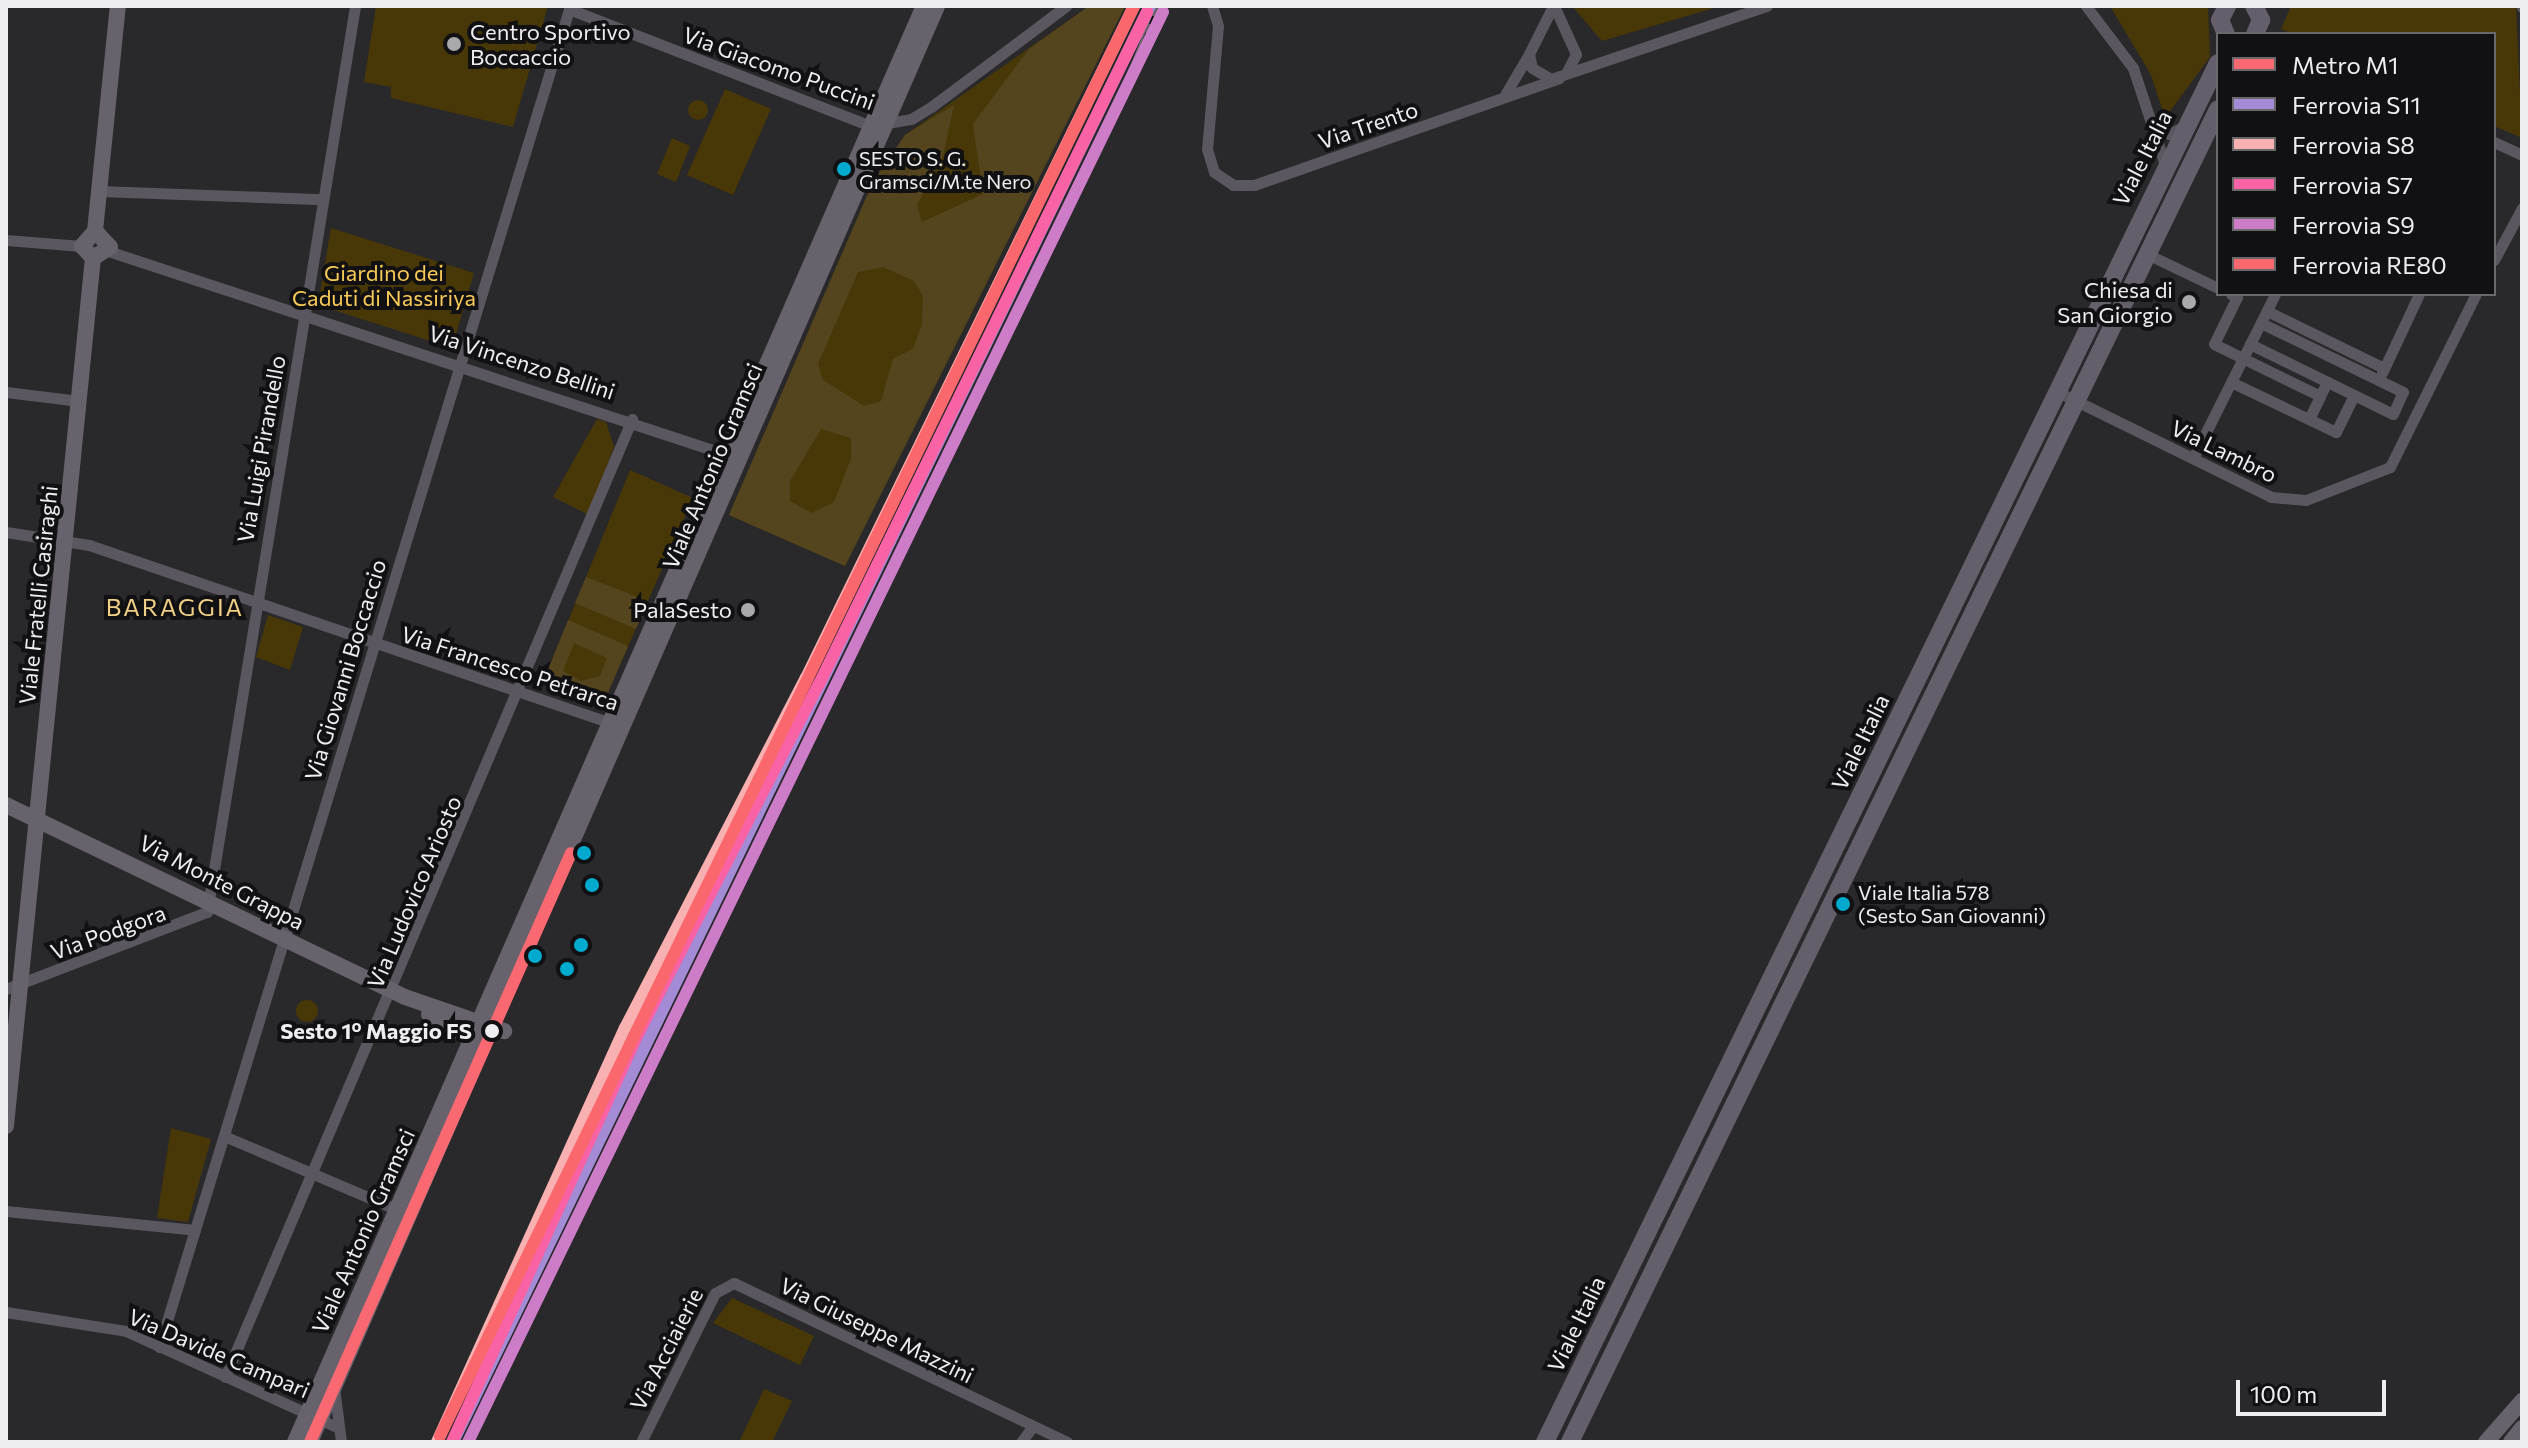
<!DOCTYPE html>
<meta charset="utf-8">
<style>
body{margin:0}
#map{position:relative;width:2528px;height:1448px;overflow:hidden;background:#29282a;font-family:Commissioner,sans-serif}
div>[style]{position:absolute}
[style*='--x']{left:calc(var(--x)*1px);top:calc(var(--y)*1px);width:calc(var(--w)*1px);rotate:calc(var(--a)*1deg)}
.green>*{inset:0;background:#493807}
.round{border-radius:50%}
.forest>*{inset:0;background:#55451f}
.street>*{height:11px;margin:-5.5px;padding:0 5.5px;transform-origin:5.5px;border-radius:5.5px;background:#5b5760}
.secondary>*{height:16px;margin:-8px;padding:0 8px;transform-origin:8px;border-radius:8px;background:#67626c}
.primary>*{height:18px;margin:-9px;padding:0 9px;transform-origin:9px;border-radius:9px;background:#655f6b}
.rail>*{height:6px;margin-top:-3px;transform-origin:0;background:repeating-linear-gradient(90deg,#111012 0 9px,#69666c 0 18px);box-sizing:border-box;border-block:2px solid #69666c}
.rail-1>*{height:12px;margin:-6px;padding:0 6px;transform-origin:6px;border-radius:6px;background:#a38bd5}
.rail-2>*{height:12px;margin:-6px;padding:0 6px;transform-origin:6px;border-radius:6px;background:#f8b1b0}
.rail-3>*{height:12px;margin:-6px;padding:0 6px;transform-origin:6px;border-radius:6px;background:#f962a5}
.rail-4>*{height:12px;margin:-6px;padding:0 6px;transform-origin:6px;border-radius:6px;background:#cd7dc8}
.rail-5>*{height:12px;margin:-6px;padding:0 6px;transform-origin:6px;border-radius:6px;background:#fa676c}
.metro-1>*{height:12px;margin:-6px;padding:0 6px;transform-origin:6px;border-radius:6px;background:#fa6971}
.dots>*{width:22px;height:22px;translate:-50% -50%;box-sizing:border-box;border:4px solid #111012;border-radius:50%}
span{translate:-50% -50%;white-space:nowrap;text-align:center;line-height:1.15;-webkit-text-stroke:8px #111012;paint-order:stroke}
.bus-label{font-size:20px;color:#eeedf0}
.left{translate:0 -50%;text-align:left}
.poi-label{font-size:22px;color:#eeedf0}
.right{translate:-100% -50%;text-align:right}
.street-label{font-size:22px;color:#eeedf0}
.park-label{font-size:22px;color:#f9ca57}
.stop-label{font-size:22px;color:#eeedf0;font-weight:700}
.neighbourhood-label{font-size:24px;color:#f1d086;letter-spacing:2px}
.frame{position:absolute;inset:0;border:8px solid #eeedf0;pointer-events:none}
.legend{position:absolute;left:2216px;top:32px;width:280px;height:264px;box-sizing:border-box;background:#111012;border:2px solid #69686b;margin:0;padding:10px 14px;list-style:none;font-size:24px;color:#eeedf0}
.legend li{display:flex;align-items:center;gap:16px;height:40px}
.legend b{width:40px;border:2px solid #69686b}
.scale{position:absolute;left:2236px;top:1380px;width:150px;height:36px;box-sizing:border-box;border:4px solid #eeedf0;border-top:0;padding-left:10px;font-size:24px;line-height:28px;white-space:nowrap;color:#eeedf0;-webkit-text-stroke:6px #111012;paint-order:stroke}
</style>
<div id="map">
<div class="green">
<i style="clip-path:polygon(376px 6px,548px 6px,513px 127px,391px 98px,391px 87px,364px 82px)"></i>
<i style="clip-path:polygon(1089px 6px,1125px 6px,845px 566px,729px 515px,873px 182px,905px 135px)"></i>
<i style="clip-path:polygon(1572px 6px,1721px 6px,1602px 41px)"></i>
<i style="clip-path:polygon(2110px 6px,2208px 6px,2210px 57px,2165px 118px,2151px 75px)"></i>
<i style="clip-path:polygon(2291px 6px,2516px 6px,2522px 138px,2494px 126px,2494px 34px,2293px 34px,2281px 29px)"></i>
<i style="clip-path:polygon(725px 89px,771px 109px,733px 195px,687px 175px)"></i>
<i class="round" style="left:688px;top:100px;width:20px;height:20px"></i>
<i style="clip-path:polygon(672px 138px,690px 146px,676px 182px,657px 174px)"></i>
<i style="clip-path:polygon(331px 228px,474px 273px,452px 348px,318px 305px)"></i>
<i style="clip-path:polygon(597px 419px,606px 422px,614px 447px,589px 515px,553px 497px)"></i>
<i style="clip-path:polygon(630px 470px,693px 498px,603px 704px,543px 682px)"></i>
<i style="clip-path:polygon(268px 615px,303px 627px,290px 670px,256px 657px)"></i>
<i class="round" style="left:296px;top:1000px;width:22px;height:22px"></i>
<i style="clip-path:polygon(171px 1128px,211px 1139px,188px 1222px,157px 1218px)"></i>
<i style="clip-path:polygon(732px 1298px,814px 1336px,800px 1365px,713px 1323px)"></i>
<i style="clip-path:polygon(764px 1389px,792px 1401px,772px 1442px,739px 1442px)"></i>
</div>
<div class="forest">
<i style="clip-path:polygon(evenodd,1089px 6px,1125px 6px,845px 566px,729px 515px,873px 182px,905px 135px,954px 105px,943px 156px,917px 205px,922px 222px,983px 194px,973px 124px,1029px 49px,1089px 6px,883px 267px,914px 281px,923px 296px,922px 324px,913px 349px,893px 359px,881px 401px,864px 406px,823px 380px,818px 364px,858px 272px,883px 267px,1089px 6px,821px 429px,851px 438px,851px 459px,834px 502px,812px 513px,790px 501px,790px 481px,821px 429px)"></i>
<i style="clip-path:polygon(586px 577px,648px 601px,636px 629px,575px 603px)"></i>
<i style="clip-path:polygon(evenodd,568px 620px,628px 646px,603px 704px,543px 682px,568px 620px,574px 643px,607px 658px,600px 676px,581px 681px,563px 671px,574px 643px)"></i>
</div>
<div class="street">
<i style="--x:1212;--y:6;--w:21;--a:73"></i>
<i style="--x:1218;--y:26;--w:123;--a:95.1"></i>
<i style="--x:1207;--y:149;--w:24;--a:73"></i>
<i style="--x:1214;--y:172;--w:23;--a:34"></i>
<i style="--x:1233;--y:185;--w:21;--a:0"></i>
<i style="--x:1254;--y:185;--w:323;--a:-19.3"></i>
<i style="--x:1553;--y:6;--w:54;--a:116.6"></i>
<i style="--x:1529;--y:54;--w:14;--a:78"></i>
<i style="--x:1532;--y:68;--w:22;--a:30"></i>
<i style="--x:1551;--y:79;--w:228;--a:-18.7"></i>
<i style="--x:2086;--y:6;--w:78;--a:52.8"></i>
<i style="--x:2133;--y:68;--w:108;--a:71.7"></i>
<i style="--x:2522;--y:6;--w:1;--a:90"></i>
<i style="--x:1555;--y:8;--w:51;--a:65.5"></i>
<i style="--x:1576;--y:54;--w:22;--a:117"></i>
<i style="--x:569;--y:9;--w:324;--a:21.2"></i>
<i style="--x:871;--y:126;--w:41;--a:-9.9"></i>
<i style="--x:911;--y:119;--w:23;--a:-31"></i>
<i style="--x:931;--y:107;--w:169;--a:-36.8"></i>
<i style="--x:1506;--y:93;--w:45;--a:-59.5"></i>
<i style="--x:2151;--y:123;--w:21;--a:31"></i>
<i style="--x:2169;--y:134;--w:16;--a:-27"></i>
<i style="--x:2494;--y:142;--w:31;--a:25"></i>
<i style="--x:100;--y:191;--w:222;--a:2.1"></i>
<i style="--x:6;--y:240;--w:76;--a:4.5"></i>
<i style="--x:108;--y:251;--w:659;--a:18.22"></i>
<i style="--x:2147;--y:254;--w:79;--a:25.6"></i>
<i style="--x:2494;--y:260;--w:59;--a:-61.7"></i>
<i style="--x:2231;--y:294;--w:7;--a:27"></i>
<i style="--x:2237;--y:297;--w:52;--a:116.1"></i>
<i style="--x:2214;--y:344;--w:118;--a:26.1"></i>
<i style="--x:2320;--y:396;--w:16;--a:-63"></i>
<i style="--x:2267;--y:311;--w:130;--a:26"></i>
<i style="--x:2250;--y:344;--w:159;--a:26.1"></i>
<i style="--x:2393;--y:414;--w:24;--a:-66"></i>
<i style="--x:2403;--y:392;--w:158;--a:-154.1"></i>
<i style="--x:2382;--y:373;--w:87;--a:-64.9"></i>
<i style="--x:2231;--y:382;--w:116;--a:25.5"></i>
<i style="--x:2336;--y:432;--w:41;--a:-64.1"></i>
<i style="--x:2056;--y:391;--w:240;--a:26.2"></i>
<i style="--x:2271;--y:497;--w:35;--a:5"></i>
<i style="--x:2306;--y:500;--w:90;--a:-21.4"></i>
<i style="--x:2390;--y:467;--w:193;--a:-63.6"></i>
<i style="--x:6;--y:392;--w:74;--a:7"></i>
<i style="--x:2309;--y:419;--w:25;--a:-64"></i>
<i style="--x:2193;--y:458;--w:183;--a:-63.4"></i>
<i style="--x:6;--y:532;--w:84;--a:8.9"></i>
<i style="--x:89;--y:545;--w:555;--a:18.83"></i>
<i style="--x:6;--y:989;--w:215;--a:-21"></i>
<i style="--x:207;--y:912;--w:918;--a:-80.72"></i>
<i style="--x:224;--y:1136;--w:187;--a:23"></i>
<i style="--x:6;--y:1211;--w:190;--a:5.7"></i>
<i style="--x:6;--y:1312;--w:121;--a:9"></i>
<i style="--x:126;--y:1331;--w:234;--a:24.5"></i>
<i style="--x:159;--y:1347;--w:1403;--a:-72.96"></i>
<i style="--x:225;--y:1377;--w:1041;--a:-66.98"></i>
<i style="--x:334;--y:1387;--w:55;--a:82.7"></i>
<i style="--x:641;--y:1442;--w:166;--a:-63.6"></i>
<i style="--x:715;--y:1293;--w:21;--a:-28"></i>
<i style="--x:734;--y:1283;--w:369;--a:25.5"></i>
<i style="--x:1021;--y:1442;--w:20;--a:-53"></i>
</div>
<div class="secondary">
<i style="--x:95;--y:231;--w:226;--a:-84.2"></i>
<i style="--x:93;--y:258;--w:20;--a:-33"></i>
<i style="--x:110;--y:247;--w:22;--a:-133"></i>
<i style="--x:93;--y:258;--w:16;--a:-133"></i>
<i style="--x:82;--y:246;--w:20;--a:-49"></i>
<i style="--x:6;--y:805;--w:443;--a:25.7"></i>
<i style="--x:405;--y:997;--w:105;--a:19"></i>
<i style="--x:429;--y:1014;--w:61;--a:29.5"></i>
<i style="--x:6;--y:1126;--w:872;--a:-84.28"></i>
<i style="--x:295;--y:1442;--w:1568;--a:-66.35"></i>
<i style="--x:310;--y:1442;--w:1567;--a:-66.41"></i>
<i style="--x:2486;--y:1442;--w:55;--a:-48.7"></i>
<i style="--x:2511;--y:1442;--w:18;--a:-52"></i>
</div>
<div class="primary">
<i style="--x:2254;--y:6;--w:16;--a:63"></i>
<i style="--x:2261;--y:20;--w:15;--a:113"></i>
<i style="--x:2226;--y:34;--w:15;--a:-113"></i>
<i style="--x:2220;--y:20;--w:16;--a:-63"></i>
<i style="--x:1545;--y:1442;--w:1534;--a:-63.99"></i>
<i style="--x:1570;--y:1442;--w:1482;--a:-64.07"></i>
</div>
<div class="rail">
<i style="--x:470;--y:1442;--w:1483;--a:-64.13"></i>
<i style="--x:1117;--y:108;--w:110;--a:-68.6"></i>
</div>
<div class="rail-1">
<i style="--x:453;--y:1442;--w:1596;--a:-64.11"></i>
</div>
<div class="rail-2">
<i style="--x:437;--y:1442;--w:455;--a:-65.6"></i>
<i style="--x:625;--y:1028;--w:394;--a:-62.7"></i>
<i style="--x:806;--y:678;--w:748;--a:-63.98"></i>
</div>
<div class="rail-3">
<i style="--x:452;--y:1442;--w:448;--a:-65.5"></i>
<i style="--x:638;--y:1034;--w:394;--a:-62.7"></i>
<i style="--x:819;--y:684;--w:748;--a:-63.98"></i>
</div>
<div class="rail-4">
<i style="--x:468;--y:1442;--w:1590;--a:-64.08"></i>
</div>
<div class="rail-5">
<i style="--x:440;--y:1436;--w:1590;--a:-64.11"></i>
</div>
<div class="metro-1">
<i style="--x:310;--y:1442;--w:644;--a:-66.1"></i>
</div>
<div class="dots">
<i style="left:454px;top:44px;background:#a9a8ab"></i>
<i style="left:844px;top:169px;background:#00a9ce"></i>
<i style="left:2189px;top:302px;background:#a9a8ab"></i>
<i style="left:748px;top:610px;background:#a9a8ab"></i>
<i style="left:584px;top:853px;background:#00a9ce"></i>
<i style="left:592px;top:885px;background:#00a9ce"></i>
<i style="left:1843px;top:904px;background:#00a9ce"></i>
<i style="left:581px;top:945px;background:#00a9ce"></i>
<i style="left:535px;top:956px;background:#00a9ce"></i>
<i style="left:567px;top:969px;background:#00a9ce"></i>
<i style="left:492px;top:1031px;background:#eeedf0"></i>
</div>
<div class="bus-label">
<span class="left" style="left:859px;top:170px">SESTO S. G.<br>Gramsci/M.te Nero</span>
<span class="left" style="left:1858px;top:904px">Viale Italia 578<br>(Sesto San Giovanni)</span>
</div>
<div class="poi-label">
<span class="left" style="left:470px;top:44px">Centro Sportivo<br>Boccaccio</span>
<span class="right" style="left:2173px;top:302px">Chiesa di<br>San Giorgio</span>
<span class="right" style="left:732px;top:610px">PalaSesto</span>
</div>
<div class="street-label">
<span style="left:779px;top:68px;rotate:20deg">Via Giacomo Puccini</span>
<span style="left:1368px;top:125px;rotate:-19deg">Via Trento</span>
<span style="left:2142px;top:158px;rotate:-63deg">Viale Italia</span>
<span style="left:522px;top:362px;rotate:18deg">Via Vincenzo Bellini</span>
<span style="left:261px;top:449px;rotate:-80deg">Via Luigi Pirandello</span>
<span style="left:2224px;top:451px;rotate:26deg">Via Lambro</span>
<span style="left:712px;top:466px;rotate:-67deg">Viale Antonio Gramsci</span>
<span style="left:38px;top:595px;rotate:-84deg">Viale Fratelli Casiraghi</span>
<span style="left:510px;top:668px;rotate:18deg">Via Francesco Petrarca</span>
<span style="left:345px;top:670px;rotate:-73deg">Via Giovanni Boccaccio</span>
<span style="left:1860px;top:742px;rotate:-64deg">Viale Italia</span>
<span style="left:222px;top:882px;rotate:27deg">Via Monte Grappa</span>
<span style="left:414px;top:892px;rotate:-67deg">Via Ludovico Ariosto</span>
<span style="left:108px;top:932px;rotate:-20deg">Via Podgora</span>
<span style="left:363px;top:1231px;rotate:-66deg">Viale Antonio Gramsci</span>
<span style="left:1576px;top:1324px;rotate:-64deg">Viale Italia</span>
<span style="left:877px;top:1330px;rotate:26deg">Via Giuseppe Mazzini</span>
<span style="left:666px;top:1349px;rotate:-63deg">Via Acciaierie</span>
<span style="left:219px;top:1353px;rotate:23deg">Via Davide Campari</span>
</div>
<div class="park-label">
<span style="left:384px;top:285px">Giardino dei<br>Caduti di Nassiriya</span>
</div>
<div class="stop-label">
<span class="right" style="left:472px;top:1031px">Sesto 1º Maggio FS</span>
</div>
<div class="neighbourhood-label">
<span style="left:175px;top:607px">BARAGGIA</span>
</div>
<div class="frame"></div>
<ul class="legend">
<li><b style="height:10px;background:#fa6971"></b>Metro M1</li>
<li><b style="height:10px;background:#a38bd5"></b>Ferrovia S11</li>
<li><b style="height:10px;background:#f8b1b0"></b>Ferrovia S8</li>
<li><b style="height:10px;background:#f962a5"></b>Ferrovia S7</li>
<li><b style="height:10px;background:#cd7dc8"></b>Ferrovia S9</li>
<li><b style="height:10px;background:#fa676c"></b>Ferrovia RE80</li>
</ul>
<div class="scale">100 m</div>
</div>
